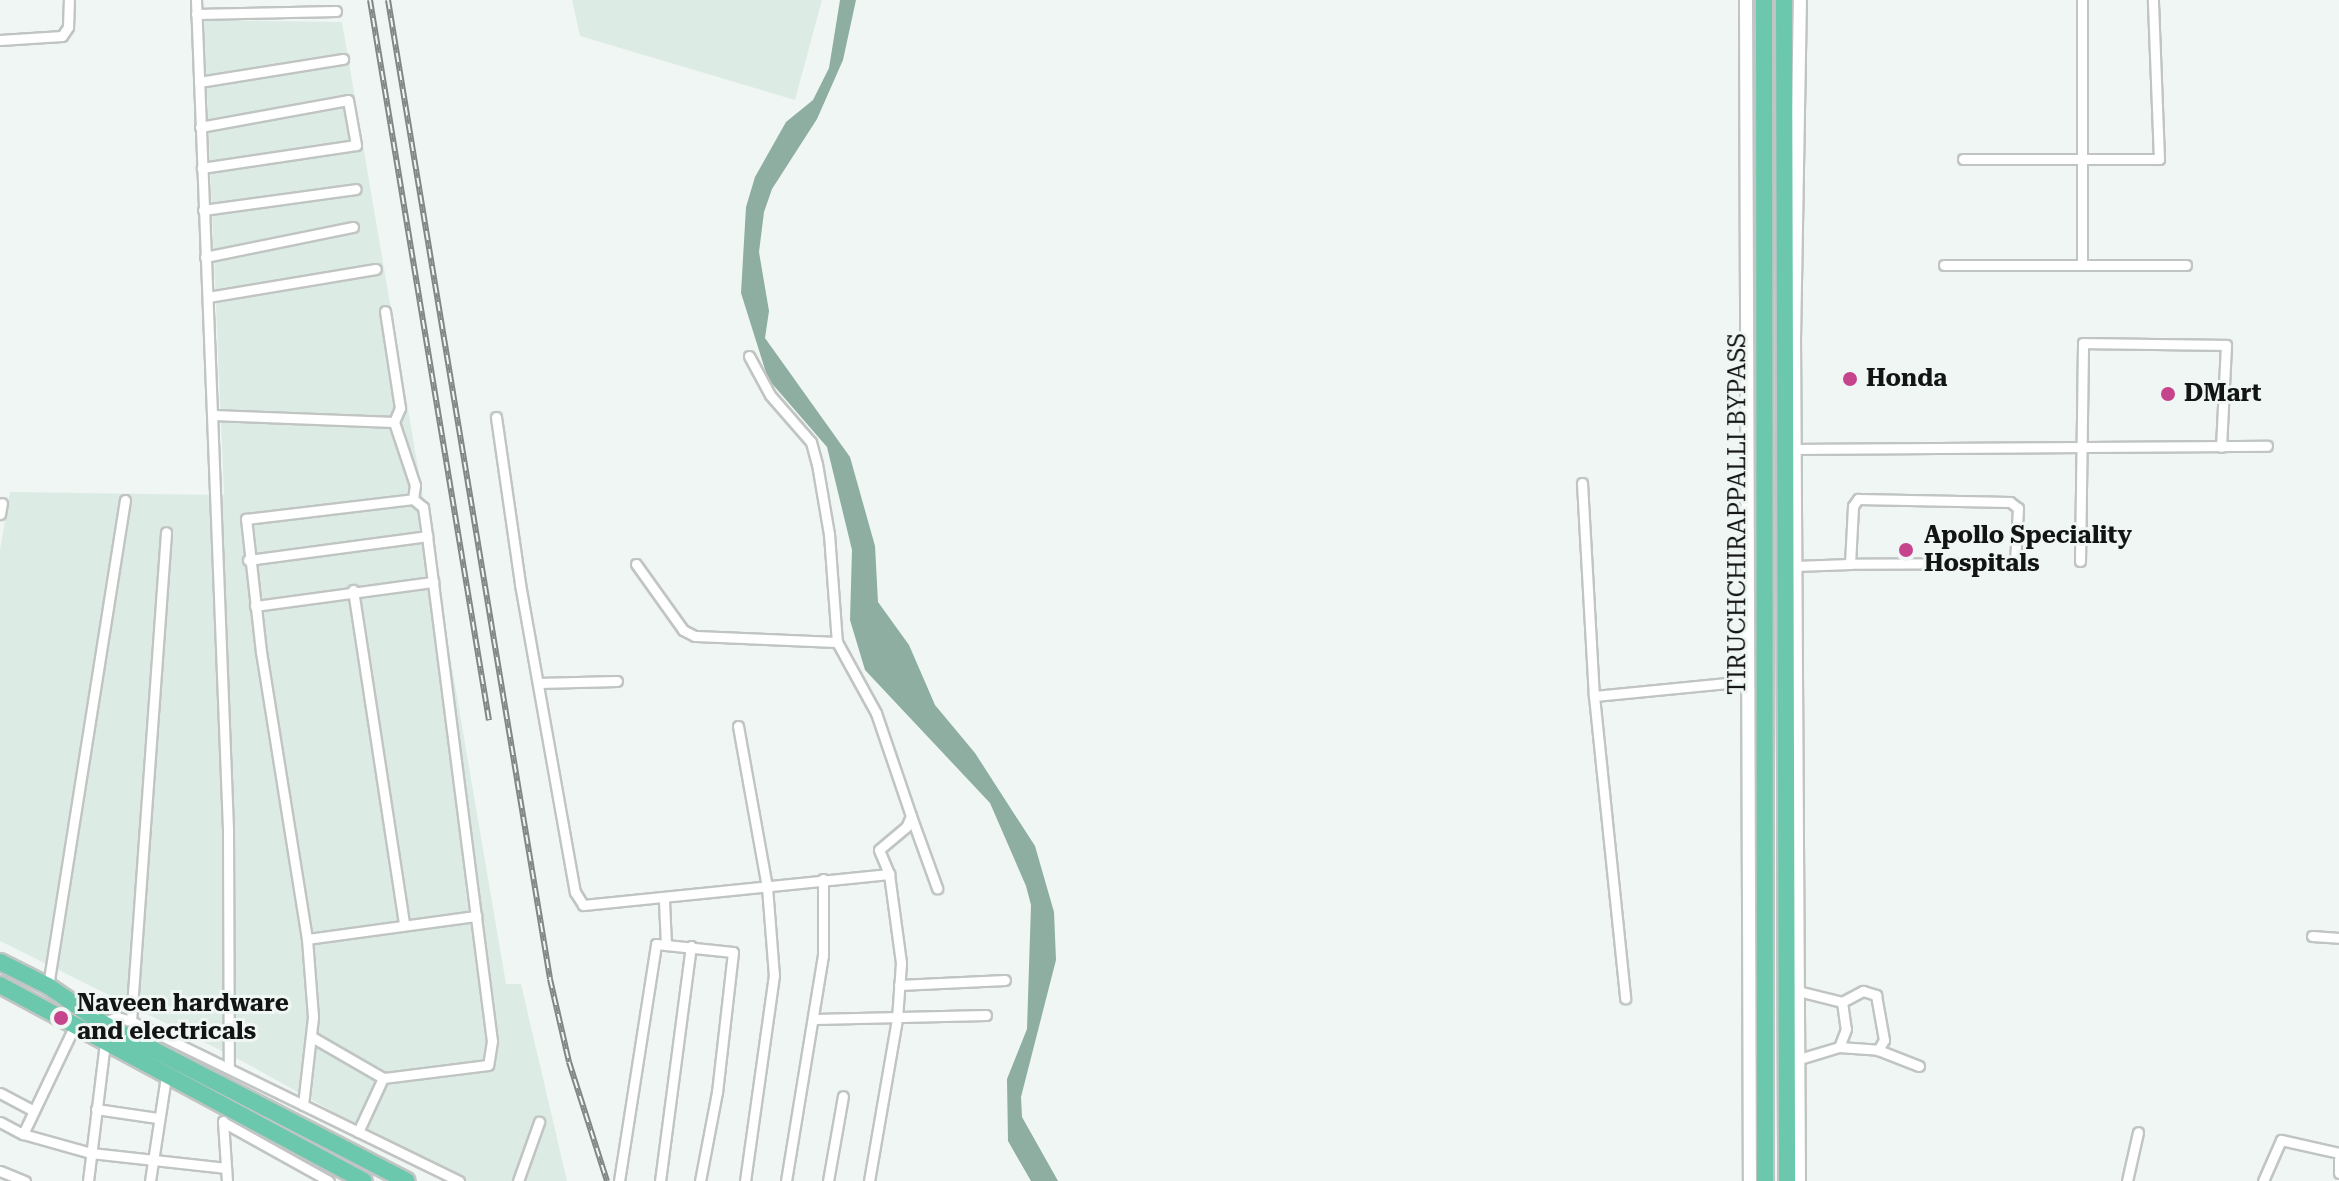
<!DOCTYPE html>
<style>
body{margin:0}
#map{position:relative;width:2339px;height:1181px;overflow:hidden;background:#f0f6f3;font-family:"Roboto Serif",serif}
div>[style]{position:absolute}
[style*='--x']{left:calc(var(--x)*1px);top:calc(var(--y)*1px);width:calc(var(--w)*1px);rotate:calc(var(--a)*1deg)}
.built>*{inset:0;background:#ddebe5}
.water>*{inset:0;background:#8daea1}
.roads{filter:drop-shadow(2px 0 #c0c5c3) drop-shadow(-2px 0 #c0c5c3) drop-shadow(0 2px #c0c5c3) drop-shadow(0 -2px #c0c5c3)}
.minor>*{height:9px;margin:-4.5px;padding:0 4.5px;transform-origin:4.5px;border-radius:4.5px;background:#fff}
.tertiary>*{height:12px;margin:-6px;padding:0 6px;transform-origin:6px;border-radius:6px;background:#fff}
.trunk>*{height:16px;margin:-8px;padding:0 8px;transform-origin:8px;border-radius:8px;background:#6bc8ac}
.rail>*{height:6px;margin-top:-3px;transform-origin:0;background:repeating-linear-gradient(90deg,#f0f6f3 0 9px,#828684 0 18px);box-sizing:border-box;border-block:2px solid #828684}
.dots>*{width:22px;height:22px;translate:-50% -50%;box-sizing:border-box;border:4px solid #f0f6f3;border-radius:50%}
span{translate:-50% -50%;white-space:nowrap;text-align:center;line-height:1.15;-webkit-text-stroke:6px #f0f6f3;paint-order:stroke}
.poi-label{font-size:24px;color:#131514;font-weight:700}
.left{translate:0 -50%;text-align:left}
.street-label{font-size:24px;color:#131514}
</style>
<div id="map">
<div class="built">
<i style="clip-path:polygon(572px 0,822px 0,795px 100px,580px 36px)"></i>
<i style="clip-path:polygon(204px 20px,342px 22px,506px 984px,521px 984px,567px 1181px,457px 1181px,242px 1061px,0 941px,0 550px,10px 492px,224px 495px)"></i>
</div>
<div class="water">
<i style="clip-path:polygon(840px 0,856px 0,843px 60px,817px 119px,772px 189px,764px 212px,759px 252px,769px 311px,765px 338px,850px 457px,875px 546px,878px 602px,909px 645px,935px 705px,975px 753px,1035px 846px,1054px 912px,1056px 960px,1021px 1097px,1022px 1117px,1058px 1181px,1031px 1181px,1008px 1141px,1007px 1079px,1027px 1029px,1031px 905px,1026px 886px,990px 803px,865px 670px,850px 620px,852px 550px,827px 447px,768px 379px,741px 293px,746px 207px,755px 177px,786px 122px,813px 100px,829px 68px)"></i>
</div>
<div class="roads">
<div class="minor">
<i style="--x:196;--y:0;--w:830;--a:87.79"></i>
<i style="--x:228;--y:829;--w:237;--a:89.8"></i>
<i style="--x:196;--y:14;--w:140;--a:-1.2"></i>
<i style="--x:0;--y:40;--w:62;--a:-3.7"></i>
<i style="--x:62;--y:36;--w:11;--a:-56"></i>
<i style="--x:68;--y:27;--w:27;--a:-88"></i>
<i style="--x:199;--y:82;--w:146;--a:-9.1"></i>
<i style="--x:200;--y:127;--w:150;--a:-10.3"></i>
<i style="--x:348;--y:100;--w:46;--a:79.9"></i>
<i style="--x:356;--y:145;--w:156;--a:171.5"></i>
<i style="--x:1963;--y:159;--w:196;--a:0"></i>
<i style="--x:2159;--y:159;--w:159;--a:-92.2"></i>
<i style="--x:203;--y:210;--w:154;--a:-7.8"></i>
<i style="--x:205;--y:257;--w:151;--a:-11.5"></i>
<i style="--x:1944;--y:265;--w:242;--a:0"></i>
<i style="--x:2082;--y:265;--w:265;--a:-90"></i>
<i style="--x:208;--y:297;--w:170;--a:-9.5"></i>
<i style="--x:749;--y:356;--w:44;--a:61.7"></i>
<i style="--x:770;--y:395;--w:62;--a:48.9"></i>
<i style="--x:811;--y:442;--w:23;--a:75"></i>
<i style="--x:817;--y:464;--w:71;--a:80.3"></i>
<i style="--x:829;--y:534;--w:108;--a:85.8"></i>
<i style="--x:837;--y:642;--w:81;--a:61.2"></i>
<i style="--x:876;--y:713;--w:109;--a:71.2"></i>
<i style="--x:911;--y:816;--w:12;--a:114"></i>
<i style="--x:906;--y:827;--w:35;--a:140"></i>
<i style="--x:879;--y:850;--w:26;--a:67"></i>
<i style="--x:213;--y:415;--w:181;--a:2.2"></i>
<i style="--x:394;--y:422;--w:15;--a:-67"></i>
<i style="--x:400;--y:408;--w:98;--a:-98.8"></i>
<i style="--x:496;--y:417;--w:169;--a:81.8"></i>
<i style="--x:520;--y:584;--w:313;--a:79.9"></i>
<i style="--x:575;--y:892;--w:15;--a:58"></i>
<i style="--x:583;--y:905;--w:308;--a:-5.8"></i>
<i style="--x:889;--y:874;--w:90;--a:82.3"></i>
<i style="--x:901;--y:963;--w:56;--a:94.1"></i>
<i style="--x:897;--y:1019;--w:164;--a:99.8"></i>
<i style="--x:394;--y:422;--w:66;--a:71.6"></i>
<i style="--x:415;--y:485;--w:14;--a:98"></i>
<i style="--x:1794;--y:449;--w:473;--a:-0.4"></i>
<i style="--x:1582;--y:483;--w:213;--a:86.8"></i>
<i style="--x:1594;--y:696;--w:304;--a:84.1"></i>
<i style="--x:0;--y:514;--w:11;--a:-80"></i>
<i style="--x:248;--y:560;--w:181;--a:-7.6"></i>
<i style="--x:2080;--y:561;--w:218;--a:-89.2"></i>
<i style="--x:2083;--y:343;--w:143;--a:0.8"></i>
<i style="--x:2226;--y:345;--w:102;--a:92.8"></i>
<i style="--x:636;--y:564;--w:81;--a:54.5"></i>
<i style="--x:683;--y:630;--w:13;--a:27"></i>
<i style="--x:695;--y:636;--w:142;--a:2.4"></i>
<i style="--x:1795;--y:566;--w:55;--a:-2.1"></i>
<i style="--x:1850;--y:564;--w:58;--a:-87"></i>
<i style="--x:1853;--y:506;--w:9;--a:-54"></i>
<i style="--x:1858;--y:499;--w:152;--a:1.1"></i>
<i style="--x:2010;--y:502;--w:10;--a:37"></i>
<i style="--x:2018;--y:508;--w:55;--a:93.1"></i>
<i style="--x:2015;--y:563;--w:165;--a:179.7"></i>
<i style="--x:353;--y:590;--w:339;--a:81.3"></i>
<i style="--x:255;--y:606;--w:180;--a:-7.7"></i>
<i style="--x:538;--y:683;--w:79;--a:-1.5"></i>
<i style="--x:1594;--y:696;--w:155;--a:-5.6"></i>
<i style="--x:738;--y:726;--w:164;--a:79.8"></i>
<i style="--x:767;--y:887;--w:88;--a:85.5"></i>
<i style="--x:774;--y:975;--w:208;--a:98"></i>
<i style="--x:911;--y:816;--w:77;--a:70.1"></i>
<i style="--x:664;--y:901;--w:44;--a:87.4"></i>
<i style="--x:2312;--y:936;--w:27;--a:4"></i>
<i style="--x:307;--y:939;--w:171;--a:-7.8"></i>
<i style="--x:899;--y:985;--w:106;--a:-2.7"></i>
<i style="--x:48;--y:986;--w:492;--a:-81"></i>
<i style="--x:1798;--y:991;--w:45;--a:14"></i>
<i style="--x:1842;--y:1002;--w:27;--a:82"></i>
<i style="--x:1846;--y:1029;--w:19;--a:111"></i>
<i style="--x:1839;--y:1047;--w:42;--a:163.3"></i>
<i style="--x:1842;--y:1002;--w:24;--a:-28"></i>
<i style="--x:1863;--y:991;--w:14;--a:17"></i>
<i style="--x:1876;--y:995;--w:46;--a:79.9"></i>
<i style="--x:1884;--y:1040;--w:12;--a:121"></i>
<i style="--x:1878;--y:1050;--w:44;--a:21.3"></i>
<i style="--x:815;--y:1019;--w:171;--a:-1.3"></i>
<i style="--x:131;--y:1021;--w:490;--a:-85.9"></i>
<i style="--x:102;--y:1023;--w:16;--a:-22"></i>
<i style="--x:117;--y:1017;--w:15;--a:16"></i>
<i style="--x:131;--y:1021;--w:365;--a:26"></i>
<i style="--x:1839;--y:1047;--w:39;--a:4"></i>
<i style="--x:0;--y:1093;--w:38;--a:28"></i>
<i style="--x:303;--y:1105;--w:89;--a:-83.5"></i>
<i style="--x:313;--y:1017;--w:78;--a:-94.4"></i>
<i style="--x:307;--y:939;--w:291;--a:-99.1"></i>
<i style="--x:261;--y:652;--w:134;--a:-96.4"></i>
<i style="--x:246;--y:519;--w:168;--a:-6.8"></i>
<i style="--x:413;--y:499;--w:13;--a:39"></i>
<i style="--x:423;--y:507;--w:29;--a:82"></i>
<i style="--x:427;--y:536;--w:509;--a:82.67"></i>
<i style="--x:492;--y:1041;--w:24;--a:99"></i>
<i style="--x:488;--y:1065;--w:106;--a:172.9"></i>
<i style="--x:383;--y:1078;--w:82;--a:-150"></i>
<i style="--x:96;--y:1109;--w:62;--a:8.4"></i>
<i style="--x:223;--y:1121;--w:60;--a:86.2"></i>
<i style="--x:0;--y:1122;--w:26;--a:28"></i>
<i style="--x:23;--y:1134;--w:71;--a:15.6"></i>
<i style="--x:91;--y:1153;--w:136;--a:6.3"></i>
<i style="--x:223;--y:1122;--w:121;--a:29.1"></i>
<i style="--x:358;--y:1132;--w:60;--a:-65.2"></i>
<i style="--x:23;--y:1134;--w:121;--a:-64.5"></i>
<i style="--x:2339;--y:1159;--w:14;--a:90"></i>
<i style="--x:0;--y:1171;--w:27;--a:22"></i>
<i style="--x:88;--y:1181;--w:140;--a:-83"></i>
<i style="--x:150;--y:1181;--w:106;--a:-81.3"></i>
<i style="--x:518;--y:1181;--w:63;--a:-70.4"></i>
<i style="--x:619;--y:1181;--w:240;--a:-81.1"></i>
<i style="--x:656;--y:944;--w:77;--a:5.9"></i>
<i style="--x:733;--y:952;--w:141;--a:96.5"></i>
<i style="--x:717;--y:1092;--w:91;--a:100.8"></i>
<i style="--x:660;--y:1181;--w:237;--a:-82.5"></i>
<i style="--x:786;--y:1181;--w:228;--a:-80.7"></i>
<i style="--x:823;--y:956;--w:77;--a:-90"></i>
<i style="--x:828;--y:1181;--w:86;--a:-80"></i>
<i style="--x:2127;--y:1181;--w:50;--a:-77.3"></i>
<i style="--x:2263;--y:1181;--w:45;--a:-66.3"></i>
<i style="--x:2281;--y:1140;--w:59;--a:12.6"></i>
</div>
<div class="tertiary">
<i style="--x:1746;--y:0;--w:1181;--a:89.81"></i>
<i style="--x:1799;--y:1181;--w:841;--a:-90.34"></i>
<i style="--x:1794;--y:340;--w:340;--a:-89"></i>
</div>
<div class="trunk">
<i style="--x:1764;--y:0;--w:1181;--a:89.95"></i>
<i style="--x:1784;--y:0;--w:1181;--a:89.85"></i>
<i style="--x:0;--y:962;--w:54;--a:26.6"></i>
<i style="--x:48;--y:986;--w:65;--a:34.4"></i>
<i style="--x:102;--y:1023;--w:343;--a:27.4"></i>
<i style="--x:0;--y:985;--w:413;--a:28.3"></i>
</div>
</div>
<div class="rail">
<i style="--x:370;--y:0;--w:730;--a:80.62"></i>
<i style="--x:388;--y:0;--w:992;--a:80.6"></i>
<i style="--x:550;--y:979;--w:85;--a:77.1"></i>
<i style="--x:569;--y:1062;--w:125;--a:72.3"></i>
</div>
<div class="dots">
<i style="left:1850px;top:379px;background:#c5448c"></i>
<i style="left:2168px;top:394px;background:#c5448c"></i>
<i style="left:1906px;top:550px;background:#c5448c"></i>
<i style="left:61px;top:1018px;background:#c5448c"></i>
</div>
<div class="poi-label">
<span class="left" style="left:1866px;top:379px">Honda</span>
<span class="left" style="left:2184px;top:394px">DMart</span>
<span class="left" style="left:1924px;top:550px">Apollo Speciality<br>Hospitals</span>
<span class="left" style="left:77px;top:1018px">Naveen hardware<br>and electricals</span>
</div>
<div class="street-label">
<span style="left:1738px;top:514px;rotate:-90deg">TIRUCHCHIRAPPALLI BYPASS</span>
</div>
</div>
